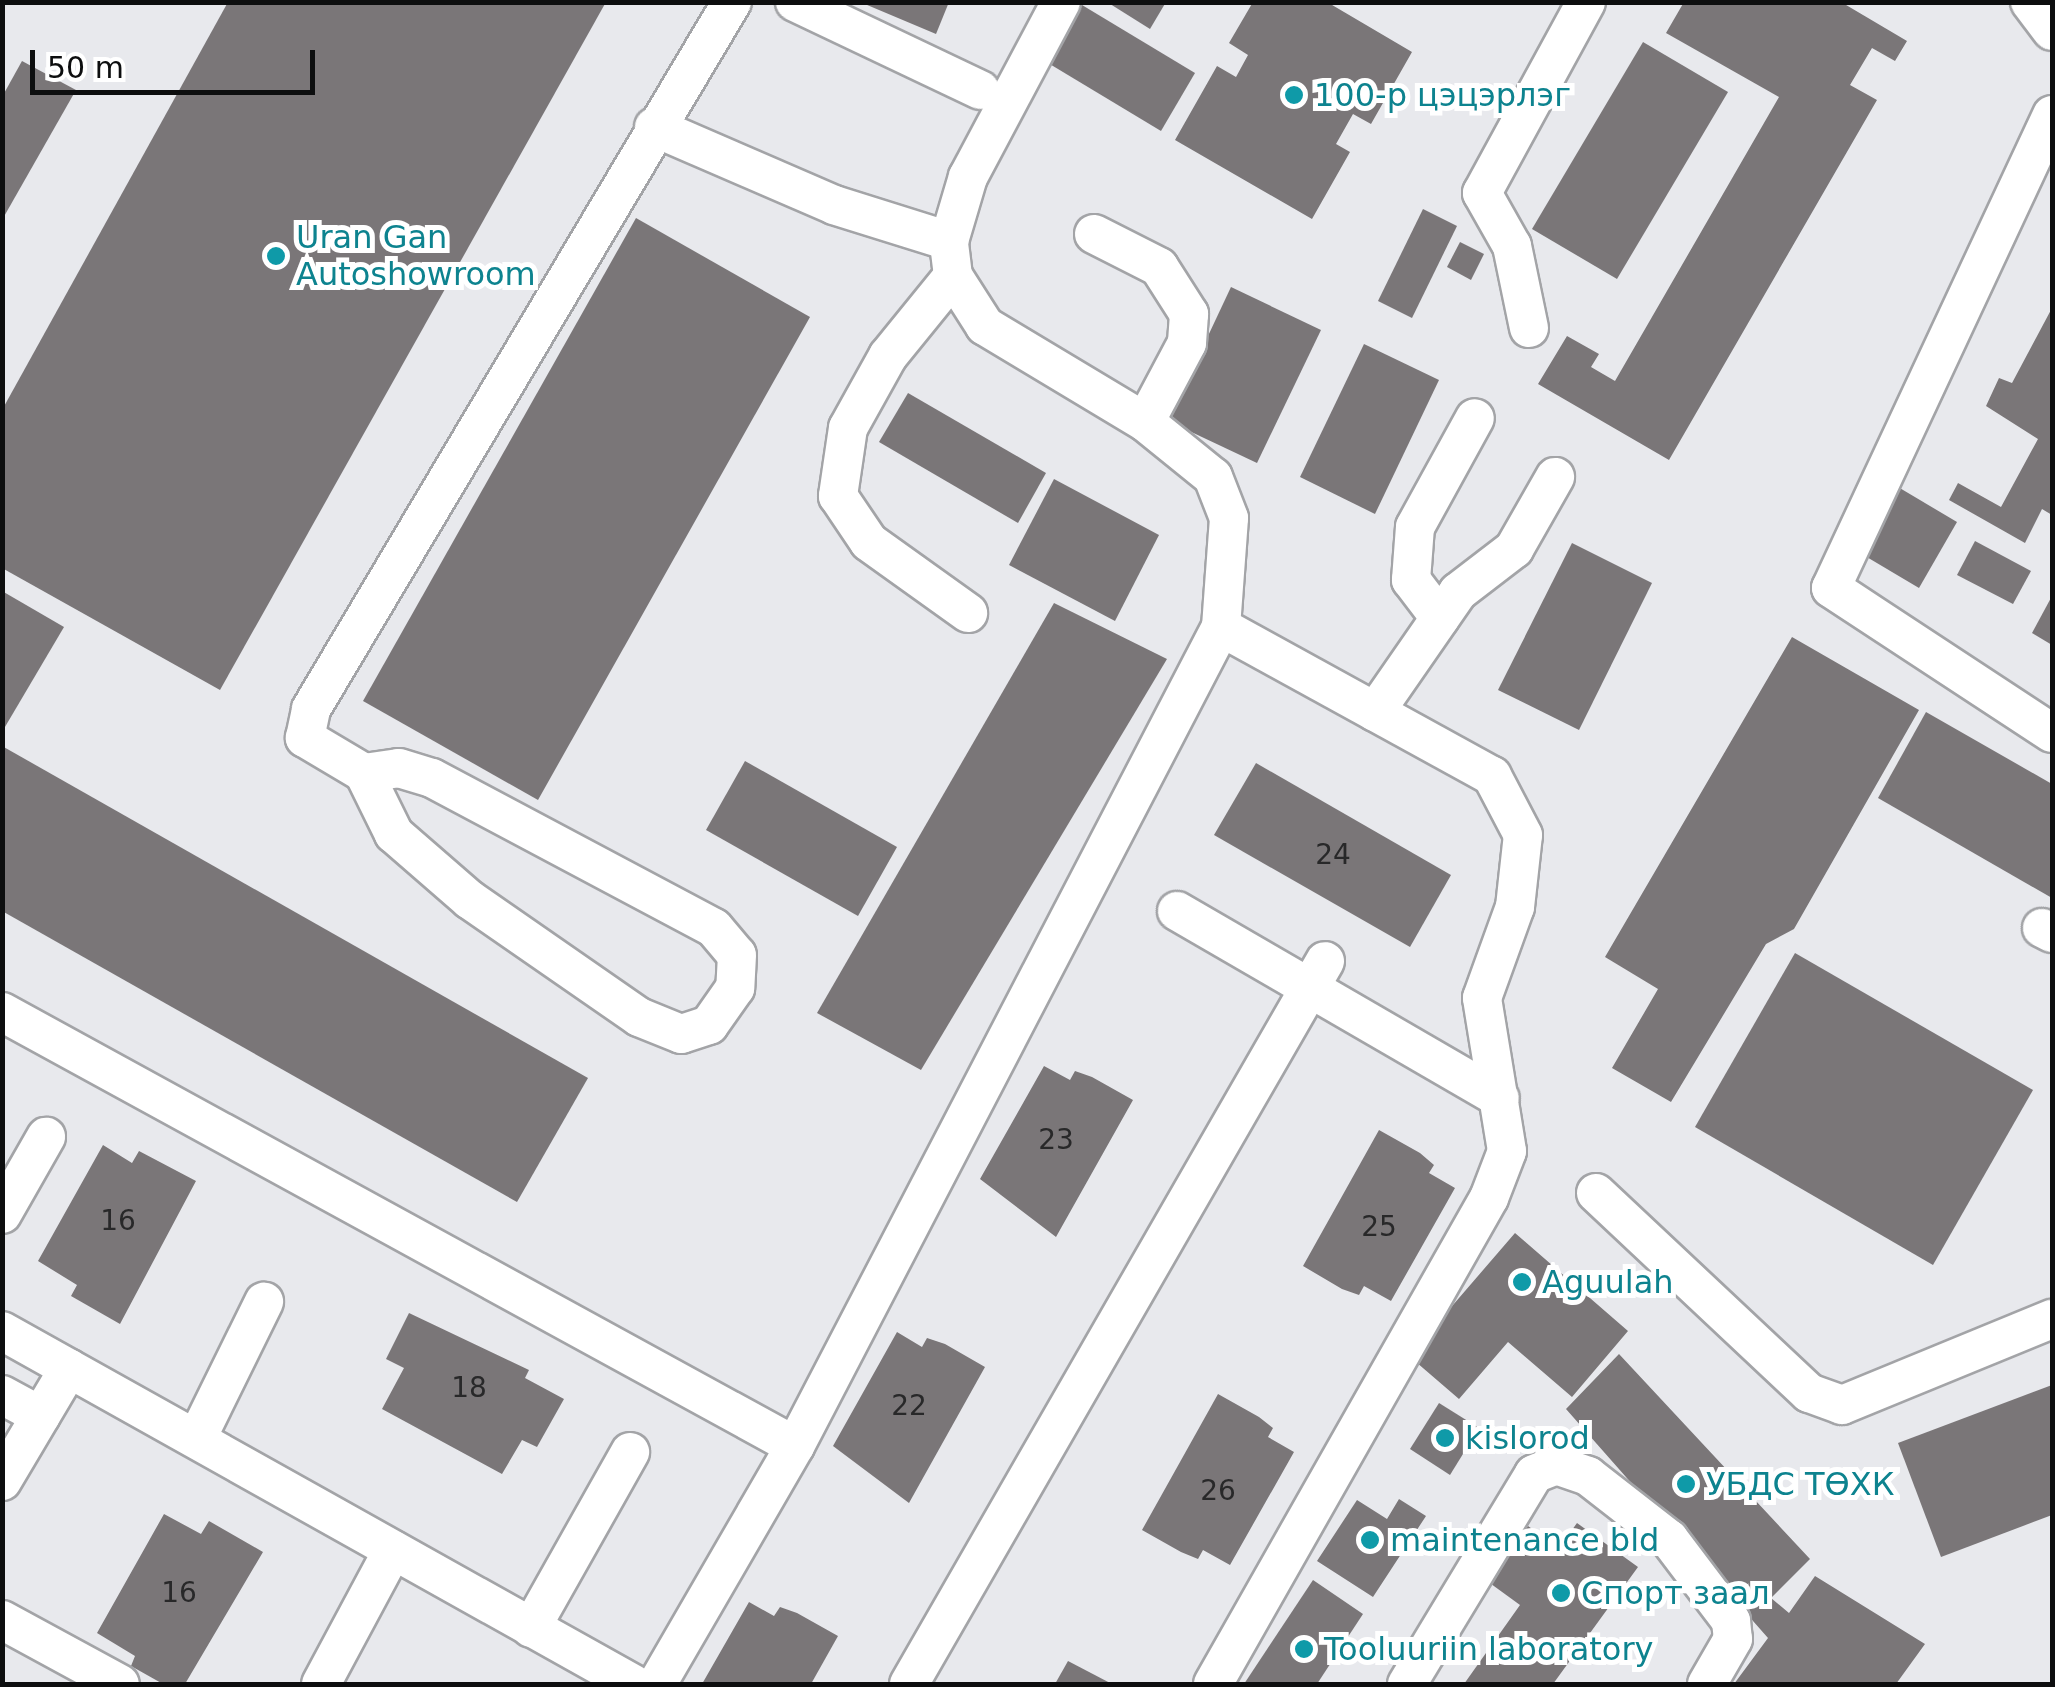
<!DOCTYPE html>
<meta charset="utf-8">
<style>
body{margin:0}
#map{position:relative;width:2055px;height:1687px;overflow:hidden;background:#e8e9ed;font-family:"DejaVu Sans",sans-serif}
div>[style]{position:absolute}
[style*='--x']{left:calc(var(--x)*1px);top:calc(var(--y)*1px);width:calc(var(--w)*1px);rotate:calc(var(--a)*1deg)}
.building>*{inset:0;background:#7a7678}
.roads{filter:drop-shadow(2px 0 #a3a4a7) drop-shadow(-2px 0 #a3a4a7) drop-shadow(0 2px #a3a4a7) drop-shadow(0 -2px #a3a4a7)}
.minor>*{height:38px;margin:-19px;padding:0 19px;transform-origin:19px;border-radius:19px;background:#fff}
.dots>*{width:28px;height:28px;translate:-50% -50%;box-sizing:border-box;border:5px solid #fff;border-radius:50%}
span{translate:-50% -50%;white-space:nowrap;text-align:center;line-height:1.15;-webkit-text-stroke:10px #fff;paint-order:stroke}
.number-label{font-size:28px;color:#282829}
.number-label span{-webkit-text-stroke-width:0}
.culture-label{font-size:32px;color:#0d838f}
.left{translate:0 -50%;text-align:left}
.frame{position:absolute;inset:0;border:5px solid #0d0e0f;pointer-events:none}
.scale{position:absolute;left:30px;top:50px;width:285px;height:45px;box-sizing:border-box;border:5px solid #0d0e0f;border-top:0;padding-left:12px;font-size:30px;line-height:35px;white-space:nowrap;color:#0d0e0f;-webkit-text-stroke:8px #fff;paint-order:stroke}
</style>
<div id="map">
<div class="building">
<i style="clip-path:polygon(228px 2px,606px 2px,220px 690px,2px 568px,2px 410px)"></i>
<i style="clip-path:polygon(860px 2px,949px 2px,936px 34px)"></i>
<i style="clip-path:polygon(1107px 2px,1166px 2px,1150px 29px)"></i>
<i style="clip-path:polygon(1253px 2px,1327px 2px,1412px 52px,1371px 124px,1353px 114px,1336px 144px,1350px 152px,1312px 219px,1175px 140px,1217px 66px,1236px 77px,1248px 55px,1229px 43px)"></i>
<i style="clip-path:polygon(1684px 2px,1841px 2px,1907px 41px,1895px 61px,1872px 48px,1850px 85px,1877px 100px,1669px 460px,1538px 384px,1567px 336px,1599px 354px,1591px 367px,1615px 381px,1779px 97px,1666px 33px)"></i>
<i style="clip-path:polygon(1082px 5px,1195px 73px,1161px 131px,1048px 63px)"></i>
<i style="clip-path:polygon(1643px 42px,1728px 92px,1617px 279px,1532px 229px)"></i>
<i style="clip-path:polygon(22px 61px,76px 90px,2px 220px,2px 97px)"></i>
<i style="clip-path:polygon(1423px 209px,1457px 226px,1412px 318px,1378px 301px)"></i>
<i style="clip-path:polygon(636px 218px,810px 317px,538px 800px,363px 701px)"></i>
<i style="clip-path:polygon(1460px 242px,1484px 254px,1471px 280px,1447px 267px)"></i>
<i style="clip-path:polygon(1231px 287px,1321px 330px,1257px 463px,1168px 421px)"></i>
<i style="clip-path:polygon(2052px 308px,2052px 515px,2042px 509px,2025px 543px,1949px 500px,1958px 483px,2001px 507px,2038px 439px,1986px 406px,1999px 378px,2012px 383px)"></i>
<i style="clip-path:polygon(1364px 344px,1439px 380px,1375px 514px,1300px 477px)"></i>
<i style="clip-path:polygon(908px 393px,1046px 473px,1018px 523px,879px 442px)"></i>
<i style="clip-path:polygon(1054px 479px,1159px 535px,1115px 621px,1009px 565px)"></i>
<i style="clip-path:polygon(1898px 487px,1957px 522px,1919px 588px,1860px 553px)"></i>
<i style="clip-path:polygon(1975px 541px,2031px 571px,2013px 604px,1957px 575px)"></i>
<i style="clip-path:polygon(1572px 543px,1652px 583px,1579px 730px,1498px 690px)"></i>
<i style="clip-path:polygon(2px 591px,64px 627px,2px 732px)"></i>
<i style="clip-path:polygon(2052px 596px,2052px 645px,2032px 633px)"></i>
<i style="clip-path:polygon(1054px 603px,1167px 659px,921px 1070px,817px 1013px)"></i>
<i style="clip-path:polygon(1792px 637px,1919px 710px,1794px 929px,1766px 944px,1671px 1102px,1612px 1068px,1658px 989px,1605px 957px)"></i>
<i style="clip-path:polygon(1926px 712px,2052px 784px,2052px 898px,1878px 798px)"></i>
<i style="clip-path:polygon(2px 746px,588px 1078px,517px 1202px,2px 911px)"></i>
<i style="clip-path:polygon(745px 761px,897px 847px,858px 916px,706px 830px)"></i>
<i style="clip-path:polygon(1256px 763px,1451px 875px,1410px 947px,1214px 835px)"></i>
<i style="clip-path:polygon(1795px 953px,2033px 1090px,1933px 1265px,1695px 1127px)"></i>
<i style="clip-path:polygon(1044px 1066px,1070px 1080px,1075px 1071px,1092px 1077px,1133px 1100px,1056px 1237px,980px 1179px)"></i>
<i style="clip-path:polygon(1379px 1130px,1420px 1153px,1434px 1165px,1429px 1173px,1455px 1188px,1391px 1301px,1364px 1286px,1359px 1295px,1342px 1289px,1303px 1266px)"></i>
<i style="clip-path:polygon(103px 1145px,132px 1163px,139px 1151px,196px 1181px,120px 1324px,71px 1296px,77px 1285px,38px 1261px)"></i>
<i style="clip-path:polygon(1515px 1233px,1628px 1331px,1572px 1397px,1508px 1342px,1459px 1399px,1409px 1356px)"></i>
<i style="clip-path:polygon(409px 1313px,529px 1370px,525px 1378px,564px 1399px,537px 1447px,522px 1440px,502px 1474px,382px 1409px,404px 1368px,386px 1359px)"></i>
<i style="clip-path:polygon(897px 1332px,922px 1347px,927px 1338px,945px 1344px,985px 1367px,909px 1503px,833px 1446px)"></i>
<i style="clip-path:polygon(1619px 1354px,1810px 1559px,1771px 1598px,1789px 1613px,1815px 1576px,1925px 1644px,1896px 1684px,1734px 1684px,1768px 1638px,1566px 1409px)"></i>
<i style="clip-path:polygon(2052px 1385px,2052px 1515px,1941px 1557px,1898px 1443px)"></i>
<i style="clip-path:polygon(1218px 1394px,1259px 1417px,1273px 1428px,1268px 1437px,1294px 1452px,1230px 1565px,1203px 1550px,1198px 1559px,1181px 1552px,1142px 1530px)"></i>
<i style="clip-path:polygon(1439px 1403px,1479px 1428px,1450px 1475px,1410px 1449px)"></i>
<i style="clip-path:polygon(1399px 1499px,1426px 1516px,1373px 1597px,1317px 1561px,1357px 1500px,1387px 1519px)"></i>
<i style="clip-path:polygon(164px 1514px,201px 1534px,209px 1521px,263px 1552px,185px 1684px,163px 1684px,131px 1666px,135px 1656px,97px 1633px)"></i>
<i style="clip-path:polygon(1577px 1523px,1638px 1567px,1553px 1684px,1464px 1684px,1520px 1605px,1487px 1581px,1528px 1526px,1559px 1548px)"></i>
<i style="clip-path:polygon(1313px 1580px,1363px 1614px,1317px 1684px,1244px 1684px)"></i>
<i style="clip-path:polygon(749px 1602px,774px 1616px,780px 1607px,797px 1613px,838px 1636px,811px 1684px,702px 1684px)"></i>
<i style="clip-path:polygon(1068px 1661px,1112px 1684px,1055px 1684px)"></i>
</div>
<div class="roads">
<div class="minor">
<i style="--x:795;--y:2;--w:205;--a:25.4"></i>
<i style="--x:2030;--y:2;--w:36;--a:53"></i>
<i style="--x:2052;--y:115;--w:522;--a:115.04"></i>
<i style="--x:1831;--y:588;--w:264;--a:33.3"></i>
<i style="--x:654;--y:127;--w:196;--a:23.4"></i>
<i style="--x:834;--y:205;--w:121;--a:17.4"></i>
<i style="--x:1094;--y:234;--w:73;--a:26.9"></i>
<i style="--x:1159;--y:267;--w:56;--a:57.4"></i>
<i style="--x:1189;--y:314;--w:29;--a:94"></i>
<i style="--x:1187;--y:343;--w:89;--a:118"></i>
<i style="--x:953;--y:276;--w:103;--a:129.1"></i>
<i style="--x:888;--y:356;--w:82;--a:119.1"></i>
<i style="--x:848;--y:428;--w:69;--a:98.4"></i>
<i style="--x:838;--y:496;--w:55;--a:56"></i>
<i style="--x:869;--y:542;--w:122;--a:35.6"></i>
<i style="--x:1529;--y:328;--w:84;--a:-101.7"></i>
<i style="--x:1512;--y:246;--w:61;--a:-119.5"></i>
<i style="--x:1482;--y:193;--w:217;--a:-61.4"></i>
<i style="--x:1440;--y:618;--w:48;--a:-127.3"></i>
<i style="--x:1411;--y:580;--w:53;--a:-85.7"></i>
<i style="--x:1415;--y:527;--w:124;--a:-61.2"></i>
<i style="--x:1375;--y:712;--w:146;--a:-55.3"></i>
<i style="--x:1458;--y:592;--w:71;--a:-37.5"></i>
<i style="--x:1514;--y:549;--w:83;--a:-60.3"></i>
<i style="--x:364;--y:773;--w:35;--a:-8"></i>
<i style="--x:399;--y:768;--w:34;--a:17"></i>
<i style="--x:432;--y:778;--w:319;--a:28"></i>
<i style="--x:714;--y:928;--w:35;--a:50"></i>
<i style="--x:737;--y:955;--w:33;--a:93"></i>
<i style="--x:735;--y:988;--w:45;--a:125.1"></i>
<i style="--x:709;--y:1025;--w:29;--a:162"></i>
<i style="--x:681;--y:1034;--w:45;--a:-158"></i>
<i style="--x:639;--y:1017;--w:206;--a:-145.3"></i>
<i style="--x:470;--y:900;--w:101;--a:-139"></i>
<i style="--x:394;--y:834;--w:68;--a:-116.2"></i>
<i style="--x:364;--y:773;--w:69;--a:-149.3"></i>
<i style="--x:305;--y:738;--w:30;--a:-78"></i>
<i style="--x:311;--y:709;--w:823;--a:-59.23"></i>
<i style="--x:1177;--y:911;--w:373;--a:30.1"></i>
<i style="--x:2042;--y:928;--w:11;--a:27"></i>
<i style="--x:2;--y:1012;--w:904;--a:28.69"></i>
<i style="--x:1596;--y:1193;--w:292;--a:43.2"></i>
<i style="--x:1809;--y:1393;--w:35;--a:20"></i>
<i style="--x:1842;--y:1405;--w:227;--a:-22.3"></i>
<i style="--x:2;--y:1214;--w:89;--a:-60.3"></i>
<i style="--x:2;--y:1331;--w:723;--a:29.22"></i>
<i style="--x:2;--y:1395;--w:44;--a:28.3"></i>
<i style="--x:197;--y:1438;--w:152;--a:-63.8"></i>
<i style="--x:2;--y:1481;--w:131;--a:-59.3"></i>
<i style="--x:2;--y:1620;--w:134;--a:28.5"></i>
<i style="--x:531;--y:1628;--w:202;--a:-60.6"></i>
<i style="--x:321;--y:1684;--w:152;--a:-61.8"></i>
<i style="--x:657;--y:1684;--w:275;--a:-59.9"></i>
<i style="--x:795;--y:1446;--w:923;--a:-62.52"></i>
<i style="--x:1221;--y:627;--w:109;--a:-85.8"></i>
<i style="--x:1229;--y:518;--w:44;--a:-111.3"></i>
<i style="--x:1213;--y:477;--w:87;--a:-141"></i>
<i style="--x:1145;--y:422;--w:187;--a:-149"></i>
<i style="--x:985;--y:326;--w:59;--a:-122.6"></i>
<i style="--x:953;--y:276;--w:35;--a:-97"></i>
<i style="--x:949;--y:241;--w:67;--a:-73.5"></i>
<i style="--x:968;--y:177;--w:198;--a:-62"></i>
<i style="--x:909;--y:1684;--w:834;--a:-60.08"></i>
<i style="--x:1213;--y:1684;--w:559;--a:-60.41"></i>
<i style="--x:1489;--y:1198;--w:50;--a:-69"></i>
<i style="--x:1507;--y:1151;--w:155;--a:-99.3"></i>
<i style="--x:1482;--y:998;--w:97;--a:-70.1"></i>
<i style="--x:1515;--y:907;--w:72;--a:-83.7"></i>
<i style="--x:1523;--y:835;--w:67;--a:-117.7"></i>
<i style="--x:1492;--y:776;--w:309;--a:-151.2"></i>
<i style="--x:1407;--y:1684;--w:245;--a:-58.8"></i>
<i style="--x:1534;--y:1474;--w:24;--a:-22"></i>
<i style="--x:1556;--y:1465;--w:34;--a:19"></i>
<i style="--x:1588;--y:1476;--w:103;--a:37.9"></i>
<i style="--x:1669;--y:1539;--w:103;--a:52.9"></i>
<i style="--x:1731;--y:1621;--w:18;--a:84"></i>
<i style="--x:1733;--y:1639;--w:52;--a:120"></i>
</div>
</div>
<div class="dots">
<i style="left:1294px;top:95px;background:#0f9aa8"></i>
<i style="left:276px;top:256px;background:#0f9aa8"></i>
<i style="left:1522px;top:1282px;background:#0f9aa8"></i>
<i style="left:1445px;top:1438px;background:#0f9aa8"></i>
<i style="left:1686px;top:1484px;background:#0f9aa8"></i>
<i style="left:1370px;top:1540px;background:#0f9aa8"></i>
<i style="left:1561px;top:1593px;background:#0f9aa8"></i>
<i style="left:1304px;top:1649px;background:#0f9aa8"></i>
</div>
<div class="number-label">
<span style="left:1333px;top:855px">24</span>
<span style="left:1056px;top:1140px">23</span>
<span style="left:118px;top:1221px">16</span>
<span style="left:1379px;top:1227px">25</span>
<span style="left:469px;top:1388px">18</span>
<span style="left:909px;top:1406px">22</span>
<span style="left:1218px;top:1491px">26</span>
<span style="left:179px;top:1593px">16</span>
</div>
<div class="culture-label">
<span class="left" style="left:1314px;top:95px">100-р цэцэрлэг</span>
<span class="left" style="left:296px;top:256px">Uran Gan<br>Autoshowroom</span>
<span class="left" style="left:1542px;top:1282px">Aguulah</span>
<span class="left" style="left:1465px;top:1438px">kislorod</span>
<span class="left" style="left:1706px;top:1484px">УБДС ТӨХК</span>
<span class="left" style="left:1390px;top:1540px">maintenance bld</span>
<span class="left" style="left:1581px;top:1593px">Спорт заал</span>
<span class="left" style="left:1324px;top:1649px">Tooluuriin laboratory</span>
</div>
<div class="frame"></div>
<div class="scale">50 m</div>
</div>
